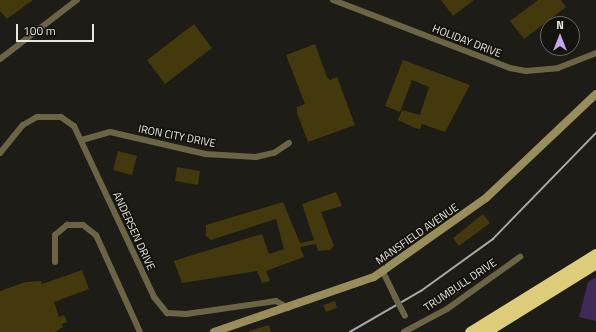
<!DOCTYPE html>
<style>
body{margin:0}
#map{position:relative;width:596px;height:332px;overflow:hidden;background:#1d1c17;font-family:"Titillium Web",sans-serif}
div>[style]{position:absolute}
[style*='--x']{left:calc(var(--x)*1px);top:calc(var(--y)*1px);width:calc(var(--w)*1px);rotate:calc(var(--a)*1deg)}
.green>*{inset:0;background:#412a58}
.building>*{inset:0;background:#43390c}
.street>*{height:6px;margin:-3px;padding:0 3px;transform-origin:3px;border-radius:3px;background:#6b6445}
.secondary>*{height:8px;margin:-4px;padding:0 4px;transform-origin:4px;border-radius:4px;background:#998e5b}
.highway>*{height:11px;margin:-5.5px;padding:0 5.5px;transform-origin:5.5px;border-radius:5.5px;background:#ddcc79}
.rail>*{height:1.5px;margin:-0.75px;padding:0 0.75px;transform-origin:0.75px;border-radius:0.75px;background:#a9a8a4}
.street-bridge>*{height:6px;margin:-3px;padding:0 3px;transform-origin:3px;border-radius:3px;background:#6b6445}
span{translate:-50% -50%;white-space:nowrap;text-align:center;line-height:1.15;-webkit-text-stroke:3.5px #14130e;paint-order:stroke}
.street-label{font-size:11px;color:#e7e6e2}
.north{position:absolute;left:540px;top:16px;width:40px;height:40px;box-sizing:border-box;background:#14130e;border:1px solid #686763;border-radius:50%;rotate:0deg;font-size:11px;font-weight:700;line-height:16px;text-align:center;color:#e7e6e2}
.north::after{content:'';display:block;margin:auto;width:14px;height:18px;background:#c8a5ee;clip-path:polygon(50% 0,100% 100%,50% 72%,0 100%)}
.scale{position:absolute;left:16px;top:24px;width:78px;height:18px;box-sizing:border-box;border:2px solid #e7e6e2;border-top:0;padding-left:5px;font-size:12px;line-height:14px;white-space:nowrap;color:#e7e6e2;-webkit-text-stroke:3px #14130e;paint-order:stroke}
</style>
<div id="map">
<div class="green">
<i style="clip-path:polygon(596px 277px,596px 321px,579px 317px,588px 282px)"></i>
</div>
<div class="building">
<i style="clip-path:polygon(0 0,33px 0,7px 19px,0 11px)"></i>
<i style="clip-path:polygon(441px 0,474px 0,453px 16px)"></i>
<i style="clip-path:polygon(538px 0,561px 0,566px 7px,524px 39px,510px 21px)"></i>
<i style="clip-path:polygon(194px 24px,212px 48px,165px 84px,147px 60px)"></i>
<i style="clip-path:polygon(315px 44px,327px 77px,330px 80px,337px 77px,355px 125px,308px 142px,297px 113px,297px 107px,305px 104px,286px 55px)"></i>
<i style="clip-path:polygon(403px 60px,470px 85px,445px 132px,422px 124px,420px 129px,415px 128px,398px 120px,402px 110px,420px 115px,429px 87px,412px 80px,400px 112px,385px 106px)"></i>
<i style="clip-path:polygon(118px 151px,137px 156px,132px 175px,113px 170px)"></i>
<i style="clip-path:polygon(177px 167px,200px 171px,198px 185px,175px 181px)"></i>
<i style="clip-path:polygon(336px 192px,342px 206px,321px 212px,334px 246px,330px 250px,318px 251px,316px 244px,300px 247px,304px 257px,266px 271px,270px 281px,262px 283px,257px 271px,182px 283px,174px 261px,186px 257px,262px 234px,269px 254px,284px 249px,276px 219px,211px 240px,206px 236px,206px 225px,283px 202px,300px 243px,314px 240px,302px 204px)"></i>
<i style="clip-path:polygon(483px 214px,490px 223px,459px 246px,453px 238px)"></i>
<i style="clip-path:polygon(82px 270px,89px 289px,54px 302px,59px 317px,64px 315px,67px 322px,62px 324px,63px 327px,55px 332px,0 332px,0 291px,26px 282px,41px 281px,42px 284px)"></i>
<i style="clip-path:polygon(454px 284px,460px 292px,445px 302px,440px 294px)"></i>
<i style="clip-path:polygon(335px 301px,337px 308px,326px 312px,323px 305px)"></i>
<i style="clip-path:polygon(269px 325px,271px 332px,250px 332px,249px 331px)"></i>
</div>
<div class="street">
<i style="--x:333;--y:0;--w:190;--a:21"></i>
<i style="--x:510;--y:68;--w:16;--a:11"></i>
<i style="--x:526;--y:71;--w:32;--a:-5"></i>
<i style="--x:558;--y:68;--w:41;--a:-21.5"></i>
<i style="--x:0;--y:59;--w:97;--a:-37.5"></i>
<i style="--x:82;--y:140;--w:29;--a:-16"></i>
<i style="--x:110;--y:132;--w:98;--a:13"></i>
<i style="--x:205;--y:154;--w:51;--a:3.4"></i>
<i style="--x:256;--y:157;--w:18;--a:-13"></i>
<i style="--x:274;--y:153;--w:18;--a:-34"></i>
<i style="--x:0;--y:153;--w:36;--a:-51"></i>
<i style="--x:23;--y:125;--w:16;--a:-30"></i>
<i style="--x:37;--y:117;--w:24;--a:0"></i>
<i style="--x:61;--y:117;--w:16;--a:35"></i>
<i style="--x:74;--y:126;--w:189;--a:64.9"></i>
<i style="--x:154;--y:297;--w:21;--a:51"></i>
<i style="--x:167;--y:313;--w:19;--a:3"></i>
<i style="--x:186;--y:314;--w:91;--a:-8.2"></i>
<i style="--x:276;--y:301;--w:14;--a:30"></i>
<i style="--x:55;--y:262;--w:27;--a:-90"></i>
<i style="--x:55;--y:235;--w:16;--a:-40"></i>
<i style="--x:67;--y:225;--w:16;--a:0"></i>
<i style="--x:83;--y:225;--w:16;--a:38"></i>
<i style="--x:96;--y:235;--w:107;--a:65.6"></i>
<i style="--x:383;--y:272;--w:28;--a:64"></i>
<i style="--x:404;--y:332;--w:49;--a:-28.1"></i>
<i style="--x:447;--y:309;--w:90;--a:-35.5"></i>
</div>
<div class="secondary">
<i style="--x:214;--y:332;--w:169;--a:-19"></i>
<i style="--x:374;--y:277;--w:137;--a:-35.2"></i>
<i style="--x:486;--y:198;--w:151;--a:-43.4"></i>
</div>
<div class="highway">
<i style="--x:470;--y:332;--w:148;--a:-31.8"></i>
<i style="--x:485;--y:332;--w:131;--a:-31.9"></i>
</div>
<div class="rail">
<i style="--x:350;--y:332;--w:82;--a:-30"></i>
<i style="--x:421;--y:291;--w:89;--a:-35.8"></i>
<i style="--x:493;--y:239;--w:148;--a:-45.8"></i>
</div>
<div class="street-bridge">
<i style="--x:395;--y:297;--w:21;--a:62"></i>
</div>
<div class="street-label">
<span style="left:467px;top:41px;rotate:21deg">HOLIDAY DRIVE</span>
<span style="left:177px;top:136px;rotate:11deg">IRON CITY DRIVE</span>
<span style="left:134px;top:231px;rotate:65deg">ANDERSEN DRIVE</span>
<span style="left:417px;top:234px;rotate:-35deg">MANSFIELD AVENUE</span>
<span style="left:460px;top:285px;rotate:-34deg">TRUMBULL DRIVE</span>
</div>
<div class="north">N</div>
<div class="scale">100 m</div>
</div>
